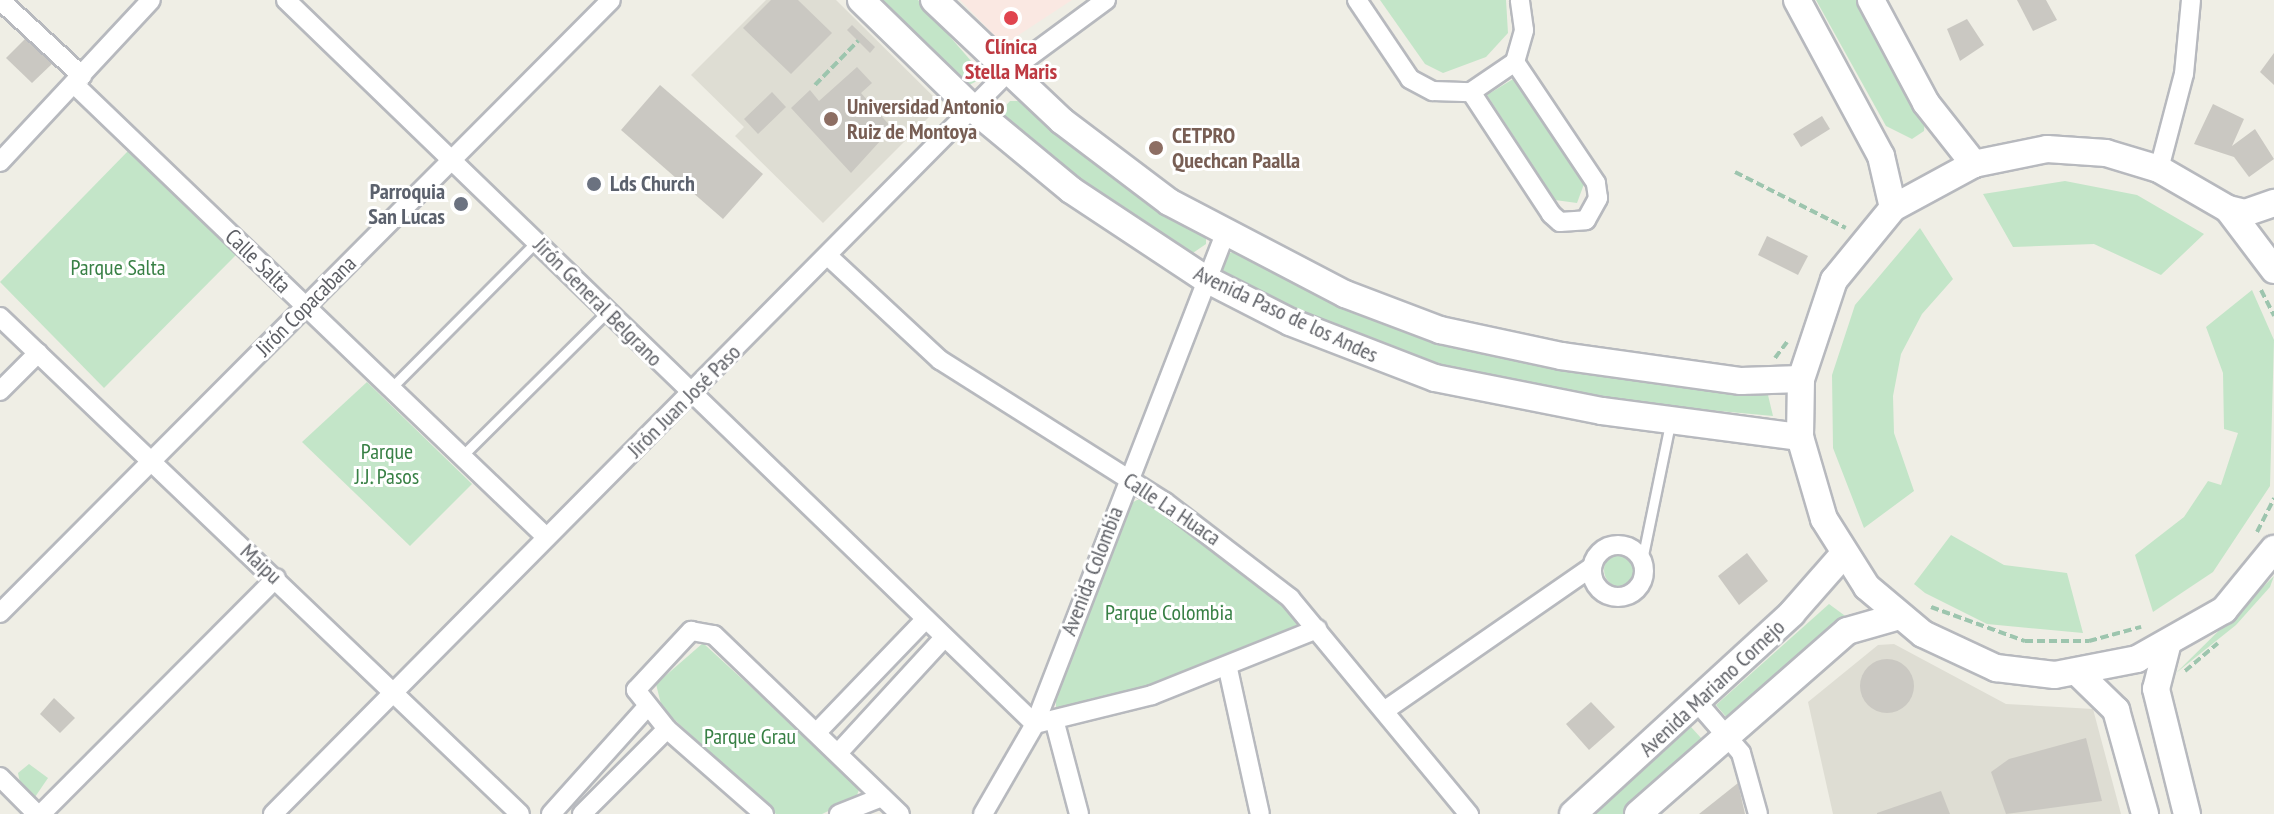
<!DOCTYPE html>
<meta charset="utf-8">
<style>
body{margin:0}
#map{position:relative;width:2274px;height:814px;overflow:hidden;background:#efeee5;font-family:"PT Sans Narrow",sans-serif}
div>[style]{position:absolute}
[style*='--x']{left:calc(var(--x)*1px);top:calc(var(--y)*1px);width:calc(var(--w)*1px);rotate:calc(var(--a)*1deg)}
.education>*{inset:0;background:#deddd3}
.medical>*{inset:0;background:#fae8e2}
.green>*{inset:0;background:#c3e5c8}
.round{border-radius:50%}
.building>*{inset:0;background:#cac8c2}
.path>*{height:4px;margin-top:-2px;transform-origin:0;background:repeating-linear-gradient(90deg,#9dc5ae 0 8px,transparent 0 12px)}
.roads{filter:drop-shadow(2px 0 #b7b9be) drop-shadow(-2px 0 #b7b9be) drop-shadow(0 2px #b7b9be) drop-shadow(0 -2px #b7b9be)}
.lane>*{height:9px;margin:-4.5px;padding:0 4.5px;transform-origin:4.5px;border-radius:4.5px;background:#fff}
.street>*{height:18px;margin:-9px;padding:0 9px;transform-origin:9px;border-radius:9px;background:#fff}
.street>.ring{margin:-9px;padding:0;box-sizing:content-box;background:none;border:18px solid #fff;border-radius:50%}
.secondary>*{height:26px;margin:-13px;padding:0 13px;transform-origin:13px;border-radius:13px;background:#fff}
.dots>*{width:22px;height:22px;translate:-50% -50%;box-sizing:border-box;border:4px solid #fff;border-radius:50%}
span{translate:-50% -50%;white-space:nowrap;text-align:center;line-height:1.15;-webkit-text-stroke:6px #fff;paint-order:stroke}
.health-label{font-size:22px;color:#be3a42;font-weight:700}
.education-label{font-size:22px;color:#785e54;font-weight:700}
.left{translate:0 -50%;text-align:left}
.worship-label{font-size:22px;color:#5b616d;font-weight:700}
.right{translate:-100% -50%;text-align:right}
.street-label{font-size:22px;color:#5d5f65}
.park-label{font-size:22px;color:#388045}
</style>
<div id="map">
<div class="education">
<i style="clip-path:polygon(766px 0,836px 0,936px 99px,935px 111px,823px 223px,735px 136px,744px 127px,691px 75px)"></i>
<i style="clip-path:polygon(1894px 644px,2006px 704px,2093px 709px,2121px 814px,1833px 814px,1808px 702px,1878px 645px)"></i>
</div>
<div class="medical">
<i style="clip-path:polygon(960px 0,1072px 0,1011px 40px,995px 36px)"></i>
</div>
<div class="green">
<i style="clip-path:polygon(875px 0,918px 0,985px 77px,965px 87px)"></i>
<i style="clip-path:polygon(1380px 0,1506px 0,1508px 33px,1486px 57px,1443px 73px,1425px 64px)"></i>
<i style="clip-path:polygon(1816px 0,1862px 0,1925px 115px,1924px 131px,1912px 139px,1886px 126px)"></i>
<i style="clip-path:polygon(1513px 79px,1584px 184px,1577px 203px,1555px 200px,1487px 95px)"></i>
<i style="clip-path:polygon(1010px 101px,1021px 101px,1093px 162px,1206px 235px,1206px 244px,1187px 257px,1158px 241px,1003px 123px,1000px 112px)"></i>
<i style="clip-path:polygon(129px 150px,237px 254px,104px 388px,0 282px)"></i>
<i style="clip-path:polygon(2065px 181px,2137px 195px,2204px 234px,2161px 275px,2094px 244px,2013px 247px,1983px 194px)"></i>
<i style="clip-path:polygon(1920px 228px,1953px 279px,1922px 314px,1901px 354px,1893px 396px,1894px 433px,1914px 491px,1864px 528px,1833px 448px,1832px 375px,1855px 305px)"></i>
<i style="clip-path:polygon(1237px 251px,1374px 318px,1585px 369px,1768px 395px,1773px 416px,1579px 398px,1391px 355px,1221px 278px,1226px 254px)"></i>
<i style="clip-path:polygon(2252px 290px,2274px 340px,2270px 486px,2213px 572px,2153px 612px,2135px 555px,2184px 517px,2208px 481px,2221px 485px,2238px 433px,2224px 429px,2223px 373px,2206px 327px)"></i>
<i style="clip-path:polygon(367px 382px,472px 484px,410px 546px,302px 442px)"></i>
<i style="clip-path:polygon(1137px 500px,1147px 500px,1299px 619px,1296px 635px,1071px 717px,1056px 707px,1056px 698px,1128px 505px)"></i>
<i style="clip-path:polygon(1951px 535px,2004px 565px,2067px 573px,2083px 633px,1987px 624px,1925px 593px,1914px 584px)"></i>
<i class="round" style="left:1604px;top:553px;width:34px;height:34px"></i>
<i style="clip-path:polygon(2274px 576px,2270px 587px,2236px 625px,2176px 673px)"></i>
<i style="clip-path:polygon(1829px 604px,1848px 618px,1739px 732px,1716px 705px)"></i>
<i style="clip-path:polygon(703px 643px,860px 787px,856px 798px,822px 814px,776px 814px,662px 708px,656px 684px)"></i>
<i style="clip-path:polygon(1691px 727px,1712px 750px,1641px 814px,1595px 814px)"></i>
<i style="clip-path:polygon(29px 764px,48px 778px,35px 797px,21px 787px,18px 773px)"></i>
</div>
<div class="building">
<i style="clip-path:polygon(771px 0,798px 0,832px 33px,791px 74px,743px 28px)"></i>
<i style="clip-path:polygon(2017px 0,2046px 0,2057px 20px,2033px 31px)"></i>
<i style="clip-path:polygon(1967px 19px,1984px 45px,1960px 61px,1947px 29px)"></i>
<i style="clip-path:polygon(852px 25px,875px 47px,870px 53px,847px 30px)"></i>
<i style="clip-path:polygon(28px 36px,54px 62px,32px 83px,6px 58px)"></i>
<i style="clip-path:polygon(2274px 53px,2274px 85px,2260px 72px)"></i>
<i style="clip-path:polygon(857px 67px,872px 83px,861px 93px,892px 128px,851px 173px,791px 108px,810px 90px,819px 101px)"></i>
<i style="clip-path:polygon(660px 85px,763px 174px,723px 219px,621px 130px)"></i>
<i style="clip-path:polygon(772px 92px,786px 107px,758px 134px,744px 119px)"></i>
<i style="clip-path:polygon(2213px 104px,2244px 119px,2232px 146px,2255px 129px,2274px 159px,2249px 177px,2234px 157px,2194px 144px)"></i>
<i style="clip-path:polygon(1822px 116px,1830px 129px,1801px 147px,1793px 134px)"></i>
<i style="clip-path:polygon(1767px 236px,1808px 256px,1798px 275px,1758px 255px)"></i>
<i style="clip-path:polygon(1747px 553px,1768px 581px,1739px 605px,1718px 576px)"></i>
<i class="round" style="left:1860px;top:659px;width:54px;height:54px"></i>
<i style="clip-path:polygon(54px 698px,75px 718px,60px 733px,40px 714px)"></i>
<i style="clip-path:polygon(1591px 702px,1615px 727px,1589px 750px,1566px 724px)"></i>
<i style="clip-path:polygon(2086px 738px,2102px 801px,2006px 814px,1991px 772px,2009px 759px)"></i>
<i style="clip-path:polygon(1738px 783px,1745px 814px,1699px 814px)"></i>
<i style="clip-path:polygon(1941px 791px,1950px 814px,1877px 814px,1877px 813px)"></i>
</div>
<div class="path">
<i style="--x:815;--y:85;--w:62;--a:-45.7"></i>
<i style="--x:1735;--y:172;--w:124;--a:26.8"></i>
<i style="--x:2261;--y:290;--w:29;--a:63"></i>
<i style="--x:1775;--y:358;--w:20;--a:-53"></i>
<i style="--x:2257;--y:532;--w:38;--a:-63"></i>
<i style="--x:1931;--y:607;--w:100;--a:19.9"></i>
<i style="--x:2025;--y:641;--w:64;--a:0"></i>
<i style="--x:2089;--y:641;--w:54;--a:-15.1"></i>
<i style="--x:2185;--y:671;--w:43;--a:-40.3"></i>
</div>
<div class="roads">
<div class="lane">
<i style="--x:391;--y:388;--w:206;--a:-45.2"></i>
<i style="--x:462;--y:456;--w:204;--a:-44.8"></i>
<i style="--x:1642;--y:560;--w:139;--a:-78.4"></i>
</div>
<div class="street">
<i style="--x:0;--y:0;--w:112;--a:42.8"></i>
<i style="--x:286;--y:0;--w:1042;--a:44.03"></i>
<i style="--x:1035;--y:724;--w:121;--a:-13.9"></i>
<i style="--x:1152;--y:695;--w:178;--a:-21.8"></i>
<i style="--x:1357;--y:0;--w:95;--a:56.1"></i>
<i style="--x:1410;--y:79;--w:26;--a:28"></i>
<i style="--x:1433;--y:91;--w:38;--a:2"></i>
<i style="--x:1471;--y:92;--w:53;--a:-34.3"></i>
<i style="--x:1515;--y:62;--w:33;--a:-74"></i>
<i style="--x:1524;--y:30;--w:30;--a:-98"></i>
<i style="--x:74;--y:84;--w:654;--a:43.82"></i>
<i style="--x:1471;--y:92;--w:146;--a:56.7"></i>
<i style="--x:1551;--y:214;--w:12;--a:42"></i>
<i style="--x:1560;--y:222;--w:26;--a:-4"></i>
<i style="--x:1586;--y:220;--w:25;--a:-61"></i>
<i style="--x:1598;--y:198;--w:15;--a:-98"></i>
<i style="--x:1596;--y:183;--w:146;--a:-123.8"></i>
<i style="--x:0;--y:162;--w:221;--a:-47"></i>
<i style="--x:2159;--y:169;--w:98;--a:-75.3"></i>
<i style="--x:2184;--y:74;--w:74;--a:-84.6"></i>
<i style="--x:828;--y:256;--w:153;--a:42.9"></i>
<i style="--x:940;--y:360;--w:266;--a:32.3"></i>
<i style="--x:1165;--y:502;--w:158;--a:37.5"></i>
<i style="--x:1290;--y:598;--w:281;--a:50.4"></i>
<i style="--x:0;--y:317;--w:719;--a:43.7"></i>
<i style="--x:0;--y:391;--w:54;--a:-45"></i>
<i class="ring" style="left:1592px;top:545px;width:34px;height:34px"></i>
<i style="--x:0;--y:613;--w:865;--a:-45.09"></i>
<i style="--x:1228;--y:669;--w:148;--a:77.6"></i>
<i style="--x:1697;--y:702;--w:67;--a:49.2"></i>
<i style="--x:1741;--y:753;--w:63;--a:74.4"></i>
<i style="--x:1384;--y:711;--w:253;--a:-34.7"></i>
<i style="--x:1055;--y:723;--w:94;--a:75.2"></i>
<i style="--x:818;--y:731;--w:154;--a:-46.1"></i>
<i style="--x:839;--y:752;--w:155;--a:-47.4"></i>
<i style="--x:0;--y:777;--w:52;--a:45"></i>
<i style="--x:41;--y:814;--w:333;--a:-45.1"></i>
<i style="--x:273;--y:814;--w:1043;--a:-45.27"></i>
<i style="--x:1007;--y:73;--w:123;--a:-36.4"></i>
<i style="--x:551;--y:814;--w:142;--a:-48.1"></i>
<i style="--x:582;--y:814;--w:120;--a:-45"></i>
<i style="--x:764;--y:814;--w:129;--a:-138.8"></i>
<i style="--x:667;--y:729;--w:50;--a:-128.5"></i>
<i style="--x:636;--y:690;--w:81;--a:-47"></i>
<i style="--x:691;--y:631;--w:23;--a:10"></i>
<i style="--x:714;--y:635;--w:258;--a:43.9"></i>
<i style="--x:839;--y:814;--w:46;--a:-21.6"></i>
<i style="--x:983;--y:814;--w:104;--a:-60"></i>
<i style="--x:1035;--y:724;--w:526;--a:-68.81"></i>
</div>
<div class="secondary">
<i style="--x:861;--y:0;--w:155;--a:44.2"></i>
<i style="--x:972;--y:108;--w:129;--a:39.6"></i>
<i style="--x:1071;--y:190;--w:159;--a:33.5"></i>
<i style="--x:1204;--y:278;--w:97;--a:27.1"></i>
<i style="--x:1290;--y:322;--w:155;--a:21.1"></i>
<i style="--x:1435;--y:378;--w:170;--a:11.2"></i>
<i style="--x:1602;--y:411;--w:200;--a:7.5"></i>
<i style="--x:934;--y:0;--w:176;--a:43.4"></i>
<i style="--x:1062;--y:121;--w:134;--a:37.1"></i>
<i style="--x:1169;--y:202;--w:199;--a:27.6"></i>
<i style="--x:1345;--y:294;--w:102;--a:20.8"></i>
<i style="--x:1440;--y:330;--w:124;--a:12.1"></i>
<i style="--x:1561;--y:356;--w:182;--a:7.9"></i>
<i style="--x:1741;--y:381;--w:60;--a:-1.9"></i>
<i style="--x:1797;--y:0;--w:177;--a:61.7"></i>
<i style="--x:1881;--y:156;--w:53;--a:77"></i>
<i style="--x:1871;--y:0;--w:117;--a:61.9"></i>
<i style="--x:1926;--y:103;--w:78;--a:51.8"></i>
<i style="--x:2228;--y:209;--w:17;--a:13"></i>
<i style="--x:2245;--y:213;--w:31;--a:-19"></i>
<i style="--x:2274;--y:270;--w:76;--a:-127"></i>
<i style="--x:2228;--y:209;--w:80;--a:-149.9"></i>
<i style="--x:2159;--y:169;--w:55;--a:-163.2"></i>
<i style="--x:2106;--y:153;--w:59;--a:-176.1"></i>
<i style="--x:2047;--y:149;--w:75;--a:168.4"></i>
<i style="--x:1974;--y:164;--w:92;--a:151.5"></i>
<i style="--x:1893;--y:208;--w:93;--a:129.3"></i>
<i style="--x:1834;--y:280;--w:104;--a:108.4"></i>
<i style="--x:1801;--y:379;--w:58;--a:91"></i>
<i style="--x:1800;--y:437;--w:85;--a:73.7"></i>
<i style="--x:1824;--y:519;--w:80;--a:57.7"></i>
<i style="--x:1867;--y:587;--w:73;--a:40"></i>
<i style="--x:1923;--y:634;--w:81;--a:25"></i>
<i style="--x:1996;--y:668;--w:59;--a:6.8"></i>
<i style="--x:2055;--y:675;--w:84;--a:-11"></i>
<i style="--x:2137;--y:659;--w:100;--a:-29.4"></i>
<i style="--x:2224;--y:610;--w:79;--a:-50.7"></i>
<i style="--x:2167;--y:646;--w:44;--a:104.3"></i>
<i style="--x:2156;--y:689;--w:129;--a:76.1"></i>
<i style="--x:2079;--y:674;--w:52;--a:44.2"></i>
<i style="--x:2116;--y:710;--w:108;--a:74.4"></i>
<i style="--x:1573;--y:814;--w:297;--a:-42.5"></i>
<i style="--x:1792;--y:613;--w:77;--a:-48.7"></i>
<i style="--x:1638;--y:814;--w:278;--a:-41.2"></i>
<i style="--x:1847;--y:631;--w:51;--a:-15.9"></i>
</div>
</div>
<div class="dots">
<i style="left:1011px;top:18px;background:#e0444e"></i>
<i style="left:831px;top:119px;background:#8d6e63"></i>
<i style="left:1156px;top:148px;background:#8d6e63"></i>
<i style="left:594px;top:184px;background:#6b7280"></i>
<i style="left:461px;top:204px;background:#6b7280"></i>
</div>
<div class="health-label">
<span style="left:1011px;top:59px">Clínica<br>Stella Maris</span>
</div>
<div class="education-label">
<span class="left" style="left:847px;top:119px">Universidad Antonio<br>Ruiz de Montoya</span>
<span class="left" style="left:1172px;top:148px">CETPRO<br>Quechcan Paalla</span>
</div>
<div class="worship-label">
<span class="left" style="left:610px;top:184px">Lds Church</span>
<span class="right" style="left:445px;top:204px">Parroquia<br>San Lucas</span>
</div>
<div class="street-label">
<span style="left:258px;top:261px;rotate:44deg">Calle Salta</span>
<span style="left:598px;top:302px;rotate:45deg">Jirón General Belgrano</span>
<span style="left:306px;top:306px;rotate:-45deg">Jirón Copacabana</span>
<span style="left:1286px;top:314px;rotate:25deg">Avenida Paso de los Andes</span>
<span style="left:684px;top:401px;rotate:-45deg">Jirón Juan José Paso</span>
<span style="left:1172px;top:509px;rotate:34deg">Calle La Huaca</span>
<span style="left:261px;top:564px;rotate:43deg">Maipu</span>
<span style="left:1092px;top:571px;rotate:-69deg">Avenida Colombia</span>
<span style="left:1712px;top:688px;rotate:-43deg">Avenida Mariano Cornejo</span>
</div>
<div class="park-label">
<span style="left:118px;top:268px">Parque Salta</span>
<span style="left:387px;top:464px">Parque<br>J.J. Pasos</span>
<span style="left:1169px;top:613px">Parque Colombia</span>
<span style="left:750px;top:737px">Parque Grau</span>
</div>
</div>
